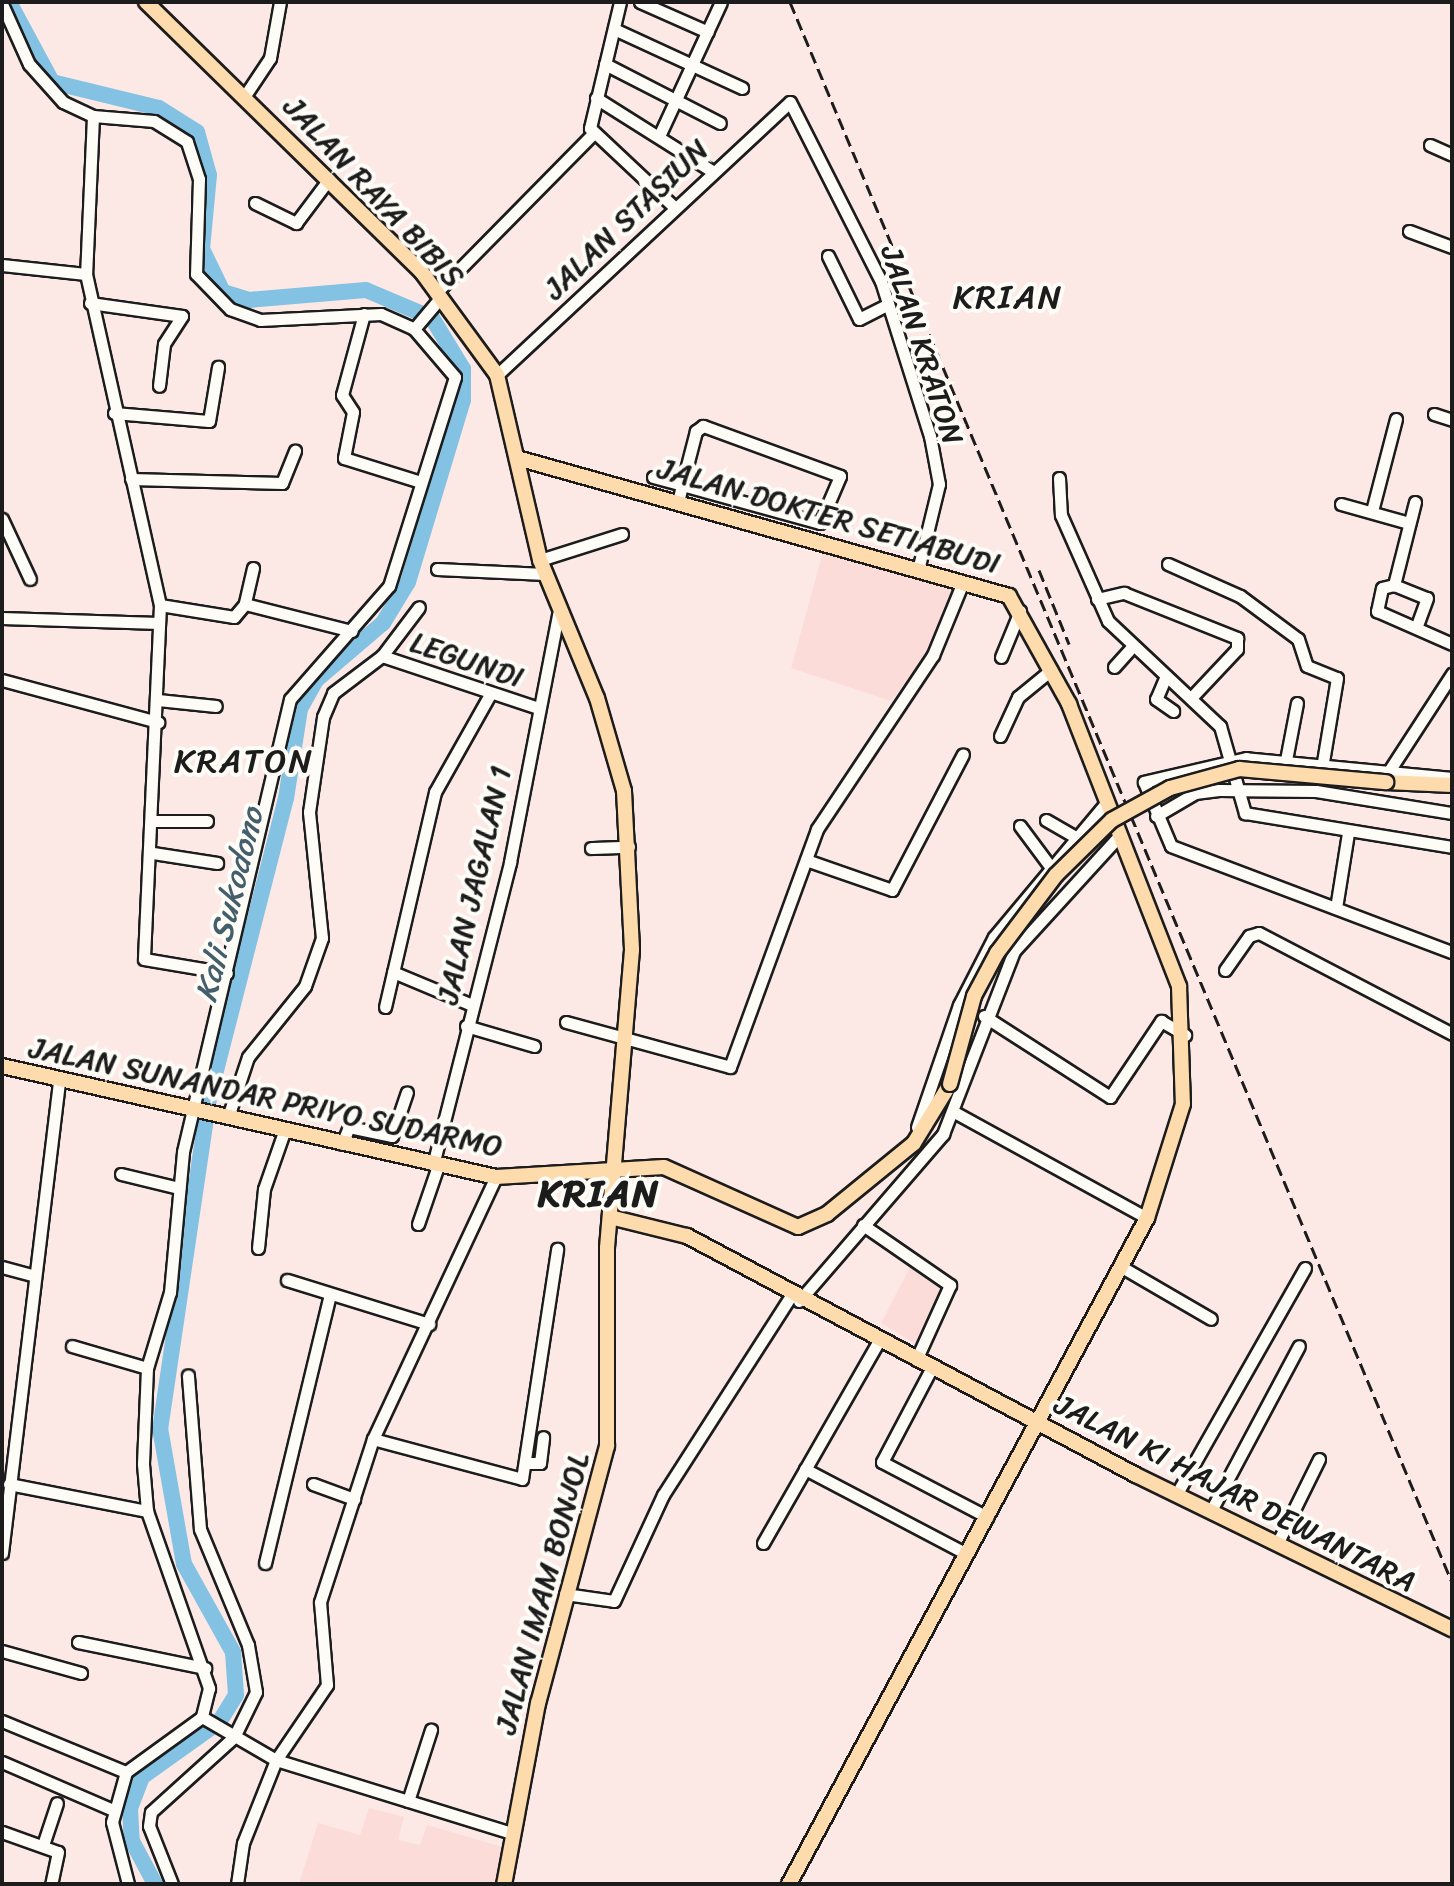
<!DOCTYPE html>
<style>
body{margin:0}
#map{position:relative;width:1454px;height:1886px;overflow:hidden;background:#fce9e5;font-family:Sriracha,sans-serif}
div>[style]{position:absolute}
[style*='--x']{left:calc(var(--x)*1px);top:calc(var(--y)*1px);width:calc(var(--w)*1px);rotate:calc(var(--a)*1deg)}
.built>*{inset:0;background:#fcdcd9}
.river>*{height:16px;margin:-8px;padding:0 8px;transform-origin:8px;border-radius:8px;background:#83c2e3}
.roads{filter:drop-shadow(2px 0 #1c1c1c) drop-shadow(-2px 0 #1c1c1c) drop-shadow(0 2px #1c1c1c) drop-shadow(0 -2px #1c1c1c)}
.minor>*{height:11px;margin:-5.5px;padding:0 5.5px;transform-origin:5.5px;border-radius:5.5px;background:#fdfcf7}
.major>*{height:14px;margin:-7px;padding:0 7px;transform-origin:7px;border-radius:7px;background:#fedbac}
.rail>*{height:3px;margin-top:-1.5px;transform-origin:0;background:repeating-linear-gradient(90deg,#1c1c1c 0 12px,transparent 0 18px)}
.bridges{filter:drop-shadow(2px 0 #1c1c1c) drop-shadow(-2px 0 #1c1c1c) drop-shadow(0 2px #1c1c1c) drop-shadow(0 -2px #1c1c1c)}
.major-bridge>*{height:14px;margin:-7px;padding:0 7px;transform-origin:7px;border-radius:7px;background:#fedbac}
span{translate:-50% -50%;white-space:nowrap;text-align:center;line-height:1.15;-webkit-text-stroke:8px #fdfcf7;paint-order:stroke}
.street-label{font-size:30px;color:#1c1c1c}
.water-label{font-size:32px;color:#455e6c;font-style:italic}
.quarter-label{font-size:34px;color:#1c1c1c;letter-spacing:2px}
.district-label{font-size:38px;color:#1c1c1c;font-weight:700;letter-spacing:2px}
.frame{position:absolute;inset:0;border:4px solid #1c1c1c;pointer-events:none}
</style>
<div id="map">
<div class="built">
<i style="clip-path:polygon(823px 552px,961px 590px,942px 638px,891px 701px,791px 668px)"></i>
<i style="clip-path:polygon(910px 1267px,943px 1291px,914px 1343px,881px 1323px)"></i>
<i style="clip-path:polygon(369px 1808px,404px 1817px,398px 1840px,420px 1845px,427px 1825px,503px 1847px,498px 1884px,299px 1884px,318px 1823px,360px 1835px)"></i>
</div>
<div class="river">
<i style="--x:9;--y:2;--w:91;--a:61.7"></i>
<i style="--x:52;--y:82;--w:110;--a:13.7"></i>
<i style="--x:159;--y:108;--w:45;--a:32.3"></i>
<i style="--x:197;--y:132;--w:45;--a:74.4"></i>
<i style="--x:209;--y:175;--w:74;--a:95.4"></i>
<i style="--x:202;--y:249;--w:48;--a:64"></i>
<i style="--x:223;--y:292;--w:27;--a:17"></i>
<i style="--x:249;--y:300;--w:117;--a:-4.9"></i>
<i style="--x:366;--y:290;--w:72;--a:23"></i>
<i style="--x:432;--y:318;--w:60;--a:58.7"></i>
<i style="--x:463;--y:369;--w:31;--a:90"></i>
<i style="--x:463;--y:400;--w:190;--a:106.8"></i>
<i style="--x:408;--y:582;--w:48;--a:121.4"></i>
<i style="--x:383;--y:623;--w:88;--a:139.6"></i>
<i style="--x:316;--y:680;--w:33;--a:119"></i>
<i style="--x:300;--y:709;--w:90;--a:98.9"></i>
<i style="--x:286;--y:798;--w:310;--a:104.4"></i>
<i style="--x:209;--y:1098;--w:334;--a:98.4"></i>
<i style="--x:160;--y:1428;--w:138;--a:80"></i>
<i style="--x:184;--y:1564;--w:101;--a:60.9"></i>
<i style="--x:233;--y:1652;--w:43;--a:86"></i>
<i style="--x:236;--y:1695;--w:32;--a:122"></i>
<i style="--x:219;--y:1722;--w:95;--a:144.5"></i>
<i style="--x:142;--y:1777;--w:33;--a:111"></i>
<i style="--x:130;--y:1808;--w:33;--a:87"></i>
<i style="--x:132;--y:1841;--w:49;--a:61.9"></i>
</div>
<div class="roads">
<div class="minor">
<i style="--x:620;--y:2;--w:130;--a:103.4"></i>
<i style="--x:590;--y:128;--w:115;--a:43.2"></i>
<i style="--x:640;--y:2;--w:74;--a:23.8"></i>
<i style="--x:2;--y:4;--w:66;--a:65.8"></i>
<i style="--x:29;--y:64;--w:51;--a:48.2"></i>
<i style="--x:63;--y:102;--w:33;--a:25"></i>
<i style="--x:93;--y:116;--w:61;--a:4.7"></i>
<i style="--x:154;--y:121;--w:39;--a:32"></i>
<i style="--x:187;--y:142;--w:39;--a:72"></i>
<i style="--x:199;--y:179;--w:95;--a:91.8"></i>
<i style="--x:196;--y:274;--w:49;--a:45.8"></i>
<i style="--x:230;--y:309;--w:32;--a:20"></i>
<i style="--x:260;--y:320;--w:121;--a:-2.8"></i>
<i style="--x:381;--y:314;--w:36;--a:24"></i>
<i style="--x:414;--y:329;--w:63;--a:49.5"></i>
<i style="--x:455;--y:377;--w:219;--a:107.5"></i>
<i style="--x:389;--y:586;--w:150;--a:131.2"></i>
<i style="--x:290;--y:699;--w:465;--a:103.3"></i>
<i style="--x:183;--y:1152;--w:141;--a:95.3"></i>
<i style="--x:170;--y:1292;--w:79;--a:106.8"></i>
<i style="--x:147;--y:1368;--w:96;--a:92.4"></i>
<i style="--x:143;--y:1464;--w:47;--a:85.1"></i>
<i style="--x:147;--y:1511;--w:188;--a:70.7"></i>
<i style="--x:209;--y:1688;--w:30;--a:104"></i>
<i style="--x:202;--y:1717;--w:94;--a:144.1"></i>
<i style="--x:126;--y:1772;--w:52;--a:105.6"></i>
<i style="--x:112;--y:1822;--w:64;--a:75.5"></i>
<i style="--x:614;--y:29;--w:141;--a:24.7"></i>
<i style="--x:605;--y:64;--w:129;--a:27.2"></i>
<i style="--x:246;--y:94;--w:43;--a:-56.3"></i>
<i style="--x:270;--y:58;--w:57;--a:-79.9"></i>
<i style="--x:596;--y:98;--w:137;--a:32.2"></i>
<i style="--x:93;--y:116;--w:158;--a:92.5"></i>
<i style="--x:86;--y:274;--w:339;--a:77.4"></i>
<i style="--x:160;--y:605;--w:354;--a:92.6"></i>
<i style="--x:144;--y:959;--w:84;--a:9.6"></i>
<i style="--x:660;--y:134;--w:145;--a:-65.2"></i>
<i style="--x:1430;--y:145;--w:24;--a:24"></i>
<i style="--x:255;--y:203;--w:46;--a:26"></i>
<i style="--x:296;--y:223;--w:55;--a:-53.1"></i>
<i style="--x:1409;--y:231;--w:46;--a:20.4"></i>
<i style="--x:828;--y:256;--w:70;--a:63.8"></i>
<i style="--x:859;--y:319;--w:28;--a:-27"></i>
<i style="--x:2;--y:265;--w:84;--a:6.1"></i>
<i style="--x:437;--y:292;--w:223;--a:-45.4"></i>
<i style="--x:90;--y:303;--w:93;--a:8"></i>
<i style="--x:182;--y:316;--w:33;--a:123"></i>
<i style="--x:164;--y:344;--w:42;--a:96.8"></i>
<i style="--x:364;--y:314;--w:84;--a:105.2"></i>
<i style="--x:342;--y:395;--w:20;--a:57"></i>
<i style="--x:353;--y:412;--w:47;--a:101.1"></i>
<i style="--x:344;--y:458;--w:77;--a:17.3"></i>
<i style="--x:414;--y:329;--w:42;--a:-49.8"></i>
<i style="--x:497;--y:375;--w:400;--a:-43"></i>
<i style="--x:790;--y:102;--w:201;--a:63.1"></i>
<i style="--x:881;--y:281;--w:163;--a:72.5"></i>
<i style="--x:930;--y:436;--w:49;--a:79.4"></i>
<i style="--x:939;--y:484;--w:89;--a:103.7"></i>
<i style="--x:114;--y:413;--w:95;--a:4.8"></i>
<i style="--x:209;--y:421;--w:55;--a:-80.5"></i>
<i style="--x:1434;--y:414;--w:19;--a:18"></i>
<i style="--x:653;--y:477;--w:30;--a:15"></i>
<i style="--x:682;--y:485;--w:143;--a:15.4"></i>
<i style="--x:820;--y:523;--w:51;--a:-66.9"></i>
<i style="--x:840;--y:476;--w:146;--a:-159.9"></i>
<i style="--x:703;--y:426;--w:9;--a:144"></i>
<i style="--x:696;--y:431;--w:56;--a:104.5"></i>
<i style="--x:682;--y:485;--w:13;--a:103"></i>
<i style="--x:1059;--y:478;--w:37;--a:87"></i>
<i style="--x:1061;--y:515;--w:116;--a:66.1"></i>
<i style="--x:1108;--y:621;--w:154;--a:43.2"></i>
<i style="--x:1220;--y:726;--w:91;--a:74"></i>
<i style="--x:1245;--y:813;--w:210;--a:9.3"></i>
<i style="--x:131;--y:479;--w:151;--a:1.5"></i>
<i style="--x:282;--y:483;--w:35;--a:-68"></i>
<i style="--x:1415;--y:502;--w:86;--a:104.2"></i>
<i style="--x:1394;--y:585;--w:35;--a:22"></i>
<i style="--x:1427;--y:598;--w:30;--a:110"></i>
<i style="--x:1341;--y:504;--w:71;--a:15.6"></i>
<i style="--x:1372;--y:511;--w:95;--a:-75.4"></i>
<i style="--x:2;--y:519;--w:66;--a:65"></i>
<i style="--x:540;--y:560;--w:86;--a:-17.6"></i>
<i style="--x:1168;--y:564;--w:79;--a:24"></i>
<i style="--x:1240;--y:596;--w:72;--a:36.6"></i>
<i style="--x:1298;--y:639;--w:28;--a:72"></i>
<i style="--x:1307;--y:666;--w:32;--a:22"></i>
<i style="--x:1337;--y:678;--w:85;--a:99.5"></i>
<i style="--x:253;--y:568;--w:37;--a:103"></i>
<i style="--x:245;--y:604;--w:110;--a:14.2"></i>
<i style="--x:437;--y:569;--w:108;--a:2.7"></i>
<i style="--x:1394;--y:585;--w:12;--a:166"></i>
<i style="--x:1382;--y:588;--w:24;--a:102"></i>
<i style="--x:1377;--y:611;--w:82;--a:23.7"></i>
<i style="--x:1097;--y:599;--w:28;--a:-13"></i>
<i style="--x:1124;--y:593;--w:122;--a:21.7"></i>
<i style="--x:1237;--y:638;--w:11;--a:90"></i>
<i style="--x:1237;--y:649;--w:67;--a:133.2"></i>
<i style="--x:160;--y:605;--w:75;--a:9.2"></i>
<i style="--x:234;--y:617;--w:17;--a:-50"></i>
<i style="--x:2;--y:618;--w:157;--a:1.8"></i>
<i style="--x:382;--y:656;--w:164;--a:18.4"></i>
<i style="--x:1001;--y:657;--w:50;--a:-67.6"></i>
<i style="--x:1114;--y:667;--w:27;--a:-48"></i>
<i style="--x:1166;--y:676;--w:25;--a:113"></i>
<i style="--x:1156;--y:699;--w:21;--a:35"></i>
<i style="--x:2;--y:680;--w:162;--a:15.1"></i>
<i style="--x:158;--y:700;--w:58;--a:5.9"></i>
<i style="--x:1000;--y:736;--w:43;--a:-65.2"></i>
<i style="--x:1018;--y:697;--w:43;--a:-39.3"></i>
<i style="--x:1286;--y:760;--w:58;--a:-79.1"></i>
<i style="--x:1389;--y:771;--w:116;--a:-57"></i>
<i style="--x:1452;--y:778;--w:207;--a:-174.5"></i>
<i style="--x:1246;--y:758;--w:105;--a:166.8"></i>
<i style="--x:1144;--y:782;--w:69;--a:67.1"></i>
<i style="--x:1171;--y:846;--w:300;--a:20.7"></i>
<i style="--x:1156;--y:816;--w:45;--a:-30.5"></i>
<i style="--x:1195;--y:793;--w:24;--a:-7"></i>
<i style="--x:1219;--y:790;--w:97;--a:0.6"></i>
<i style="--x:1316;--y:791;--w:138;--a:9.2"></i>
<i style="--x:1046;--y:820;--w:30;--a:30"></i>
<i style="--x:154;--y:821;--w:53;--a:0"></i>
<i style="--x:1020;--y:826;--w:49;--a:53.4"></i>
<i style="--x:591;--y:848;--w:38;--a:-2"></i>
<i style="--x:153;--y:853;--w:65;--a:8.9"></i>
<i style="--x:806;--y:860;--w:91;--a:19.2"></i>
<i style="--x:892;--y:890;--w:153;--a:-62.4"></i>
<i style="--x:1336;--y:908;--w:76;--a:-80.9"></i>
<i style="--x:1225;--y:970;--w:42;--a:-54.8"></i>
<i style="--x:1249;--y:936;--w:10;--a:-17"></i>
<i style="--x:1259;--y:933;--w:218;--a:27.6"></i>
<i style="--x:393;--y:972;--w:86;--a:22.7"></i>
<i style="--x:385;--y:1007;--w:221;--a:-76.9"></i>
<i style="--x:435;--y:792;--w:110;--a:-60.6"></i>
<i style="--x:984;--y:1016;--w:150;--a:32.7"></i>
<i style="--x:1110;--y:1097;--w:92;--a:-56.1"></i>
<i style="--x:1161;--y:1021;--w:28;--a:30"></i>
<i style="--x:566;--y:1022;--w:170;--a:15.3"></i>
<i style="--x:730;--y:1067;--w:253;--a:-69.9"></i>
<i style="--x:817;--y:829;--w:209;--a:-56.3"></i>
<i style="--x:933;--y:655;--w:79;--a:-67.7"></i>
<i style="--x:466;--y:1026;--w:71;--a:16.4"></i>
<i style="--x:956;--y:1113;--w:218;--a:28.8"></i>
<i style="--x:228;--y:1117;--w:63;--a:-71.6"></i>
<i style="--x:248;--y:1057;--w:91;--a:-51.2"></i>
<i style="--x:305;--y:986;--w:51;--a:-70.5"></i>
<i style="--x:322;--y:938;--w:127;--a:-95.9"></i>
<i style="--x:309;--y:812;--w:96;--a:-81.6"></i>
<i style="--x:323;--y:717;--w:26;--a:-67"></i>
<i style="--x:333;--y:693;--w:61;--a:-37.1"></i>
<i style="--x:382;--y:656;--w:61;--a:-52.9"></i>
<i style="--x:917;--y:1127;--w:129;--a:-71"></i>
<i style="--x:959;--y:1005;--w:76;--a:-62.8"></i>
<i style="--x:994;--y:937;--w:176;--a:-50.1"></i>
<i style="--x:342;--y:1144;--w:18;--a:-68"></i>
<i style="--x:349;--y:1127;--w:44;--a:11.8"></i>
<i style="--x:392;--y:1136;--w:46;--a:-71.2"></i>
<i style="--x:433;--y:1165;--w:313;--a:-75.7"></i>
<i style="--x:510;--y:862;--w:253;--a:-79"></i>
<i style="--x:121;--y:1174;--w:60;--a:13.6"></i>
<i style="--x:418;--y:1224;--w:61;--a:-71"></i>
<i style="--x:863;--y:1225;--w:106;--a:34.6"></i>
<i style="--x:950;--y:1285;--w:82;--a:114.4"></i>
<i style="--x:258;--y:1248;--w:59;--a:-84.2"></i>
<i style="--x:264;--y:1189;--w:60;--a:-70.7"></i>
<i style="--x:1120;--y:1266;--w:105;--a:30.2"></i>
<i style="--x:2;--y:1267;--w:31;--a:15"></i>
<i style="--x:287;--y:1280;--w:149;--a:17.2"></i>
<i style="--x:799;--y:1301;--w:221;--a:-49.2"></i>
<i style="--x:943;--y:1134;--w:196;--a:-68.8"></i>
<i style="--x:1014;--y:951;--w:156;--a:-47.6"></i>
<i style="--x:72;--y:1346;--w:78;--a:16.3"></i>
<i style="--x:931;--y:1369;--w:105;--a:117.8"></i>
<i style="--x:882;--y:1462;--w:119;--a:27.6"></i>
<i style="--x:373;--y:1439;--w:154;--a:15"></i>
<i style="--x:522;--y:1479;--w:233;--a:-81.3"></i>
<i style="--x:528;--y:1463;--w:12;--a:0"></i>
<i style="--x:540;--y:1463;--w:26;--a:-83"></i>
<i style="--x:805;--y:1469;--w:183;--a:27.7"></i>
<i style="--x:9;--y:1484;--w:141;--a:11.1"></i>
<i style="--x:313;--y:1484;--w:44;--a:20.1"></i>
<i style="--x:1180;--y:1488;--w:253;--a:-60.4"></i>
<i style="--x:1214;--y:1505;--w:180;--a:-61.9"></i>
<i style="--x:1280;--y:1538;--w:88;--a:-63.7"></i>
<i style="--x:763;--y:1543;--w:232;--a:-60.2"></i>
<i style="--x:2;--y:1553;--w:476;--a:-83.1"></i>
<i style="--x:265;--y:1563;--w:276;--a:-76.4"></i>
<i style="--x:565;--y:1594;--w:49;--a:8.1"></i>
<i style="--x:614;--y:1601;--w:117;--a:-65.2"></i>
<i style="--x:663;--y:1495;--w:237;--a:-57.3"></i>
<i style="--x:78;--y:1642;--w:130;--a:11.6"></i>
<i style="--x:2;--y:1651;--w:82;--a:15.6"></i>
<i style="--x:202;--y:1717;--w:86;--a:30.2"></i>
<i style="--x:276;--y:1760;--w:244;--a:17.2"></i>
<i style="--x:2;--y:1721;--w:134;--a:22.4"></i>
<i style="--x:2;--y:1762;--w:121;--a:23.4"></i>
<i style="--x:408;--y:1801;--w:75;--a:-72.1"></i>
<i style="--x:2;--y:1832;--w:59;--a:19.7"></i>
<i style="--x:58;--y:1852;--w:33;--a:102"></i>
<i style="--x:43;--y:1845;--w:44;--a:-71.6"></i>
<i style="--x:172;--y:1884;--w:62;--a:-111.6"></i>
<i style="--x:149;--y:1826;--w:14;--a:-82"></i>
<i style="--x:151;--y:1812;--w:112;--a:-42.1"></i>
<i style="--x:234;--y:1737;--w:50;--a:-63.9"></i>
<i style="--x:256;--y:1692;--w:48;--a:-99.7"></i>
<i style="--x:248;--y:1645;--w:126;--a:-112.5"></i>
<i style="--x:200;--y:1529;--w:154;--a:-94.5"></i>
<i style="--x:237;--y:1884;--w:41;--a:-81.7"></i>
<i style="--x:243;--y:1843;--w:89;--a:-68.3"></i>
<i style="--x:276;--y:1760;--w:91;--a:-55.8"></i>
<i style="--x:327;--y:1685;--w:83;--a:-94.8"></i>
<i style="--x:320;--y:1602;--w:171;--a:-72"></i>
<i style="--x:373;--y:1439;--w:289;--a:-64.9"></i>
</div>
<div class="major">
<i style="--x:146;--y:2;--w:385;--a:44.4"></i>
<i style="--x:421;--y:271;--w:129;--a:53.8"></i>
<i style="--x:497;--y:375;--w:190;--a:76.9"></i>
<i style="--x:540;--y:560;--w:149;--a:67.6"></i>
<i style="--x:597;--y:698;--w:97;--a:73.8"></i>
<i style="--x:624;--y:791;--w:159;--a:87.1"></i>
<i style="--x:632;--y:950;--w:299;--a:94.8"></i>
<i style="--x:607;--y:1248;--w:198;--a:90"></i>
<i style="--x:607;--y:1446;--w:266;--a:105"></i>
<i style="--x:538;--y:1703;--w:184;--a:100.6"></i>
<i style="--x:517;--y:458;--w:511;--a:15.67"></i>
<i style="--x:1009;--y:596;--w:124;--a:60.9"></i>
<i style="--x:1069;--y:704;--w:303;--a:68.7"></i>
<i style="--x:1179;--y:986;--w:118;--a:88.1"></i>
<i style="--x:1183;--y:1104;--w:120;--a:107.5"></i>
<i style="--x:1147;--y:1218;--w:756;--a:118.26"></i>
<i style="--x:1386;--y:782;--w:66;--a:2.6"></i>
<i style="--x:2;--y:1066;--w:506;--a:12.66"></i>
<i style="--x:496;--y:1177;--w:168;--a:-3.4"></i>
<i style="--x:664;--y:1167;--w:147;--a:24.1"></i>
<i style="--x:798;--y:1227;--w:32;--a:-24"></i>
<i style="--x:827;--y:1214;--w:112;--a:-39.2"></i>
<i style="--x:914;--y:1143;--w:69;--a:-58.6"></i>
<i style="--x:610;--y:1217;--w:79;--a:13.9"></i>
<i style="--x:687;--y:1236;--w:509;--a:28.03"></i>
<i style="--x:1136;--y:1475;--w:352;--a:26"></i>
</div>
</div>
<div class="rail">
<i style="--x:790;--y:2;--w:1713;--a:67.27"></i>
<i style="--x:1039;--y:570;--w:80;--a:67.9"></i>
</div>
<div class="bridges">
<div class="major-bridge">
<i style="--x:950;--y:1084;--w:91;--a:-74.7"></i>
<i style="--x:974;--y:996;--w:49;--a:-61.9"></i>
<i style="--x:997;--y:953;--w:98;--a:-52.9"></i>
<i style="--x:1056;--y:875;--w:78;--a:-44.5"></i>
<i style="--x:1112;--y:820;--w:66;--a:-28.9"></i>
<i style="--x:1170;--y:788;--w:72;--a:-15.4"></i>
<i style="--x:1239;--y:769;--w:148;--a:5.1"></i>
</div>
</div>
<div class="street-label">
<span style="left:374px;top:192px;rotate:47deg">JALAN RAYA BIBIS</span>
<span style="left:626px;top:219px;rotate:-44deg">JALAN STASIUN</span>
<span style="left:922px;top:345px;rotate:72deg">JALAN KRATON</span>
<span style="left:829px;top:516px;rotate:16deg">JALAN DOKTER SETIABUDI</span>
<span style="left:467px;top:660px;rotate:19deg">LEGUNDI</span>
<span style="left:474px;top:885px;rotate:-77deg">JALAN JAGALAN 1</span>
<span style="left:266px;top:1097px;rotate:12deg">JALAN SUNANDAR PRIYO SUDARMO</span>
<span style="left:1235px;top:1493px;rotate:27deg">JALAN KI HAJAR DEWANTARA</span>
<span style="left:542px;top:1593px;rotate:-75deg">JALAN IMAM BONJOL</span>
</div>
<div class="water-label">
<span style="left:230px;top:905px;rotate:-76deg">Kali Sukodono</span>
</div>
<div class="quarter-label">
<span style="left:1008px;top:298px">KRIAN</span>
<span style="left:244px;top:762px">KRATON</span>
</div>
<div class="district-label">
<span style="left:599px;top:1194px">KRIAN</span>
</div>
<div class="frame"></div>
</div>
